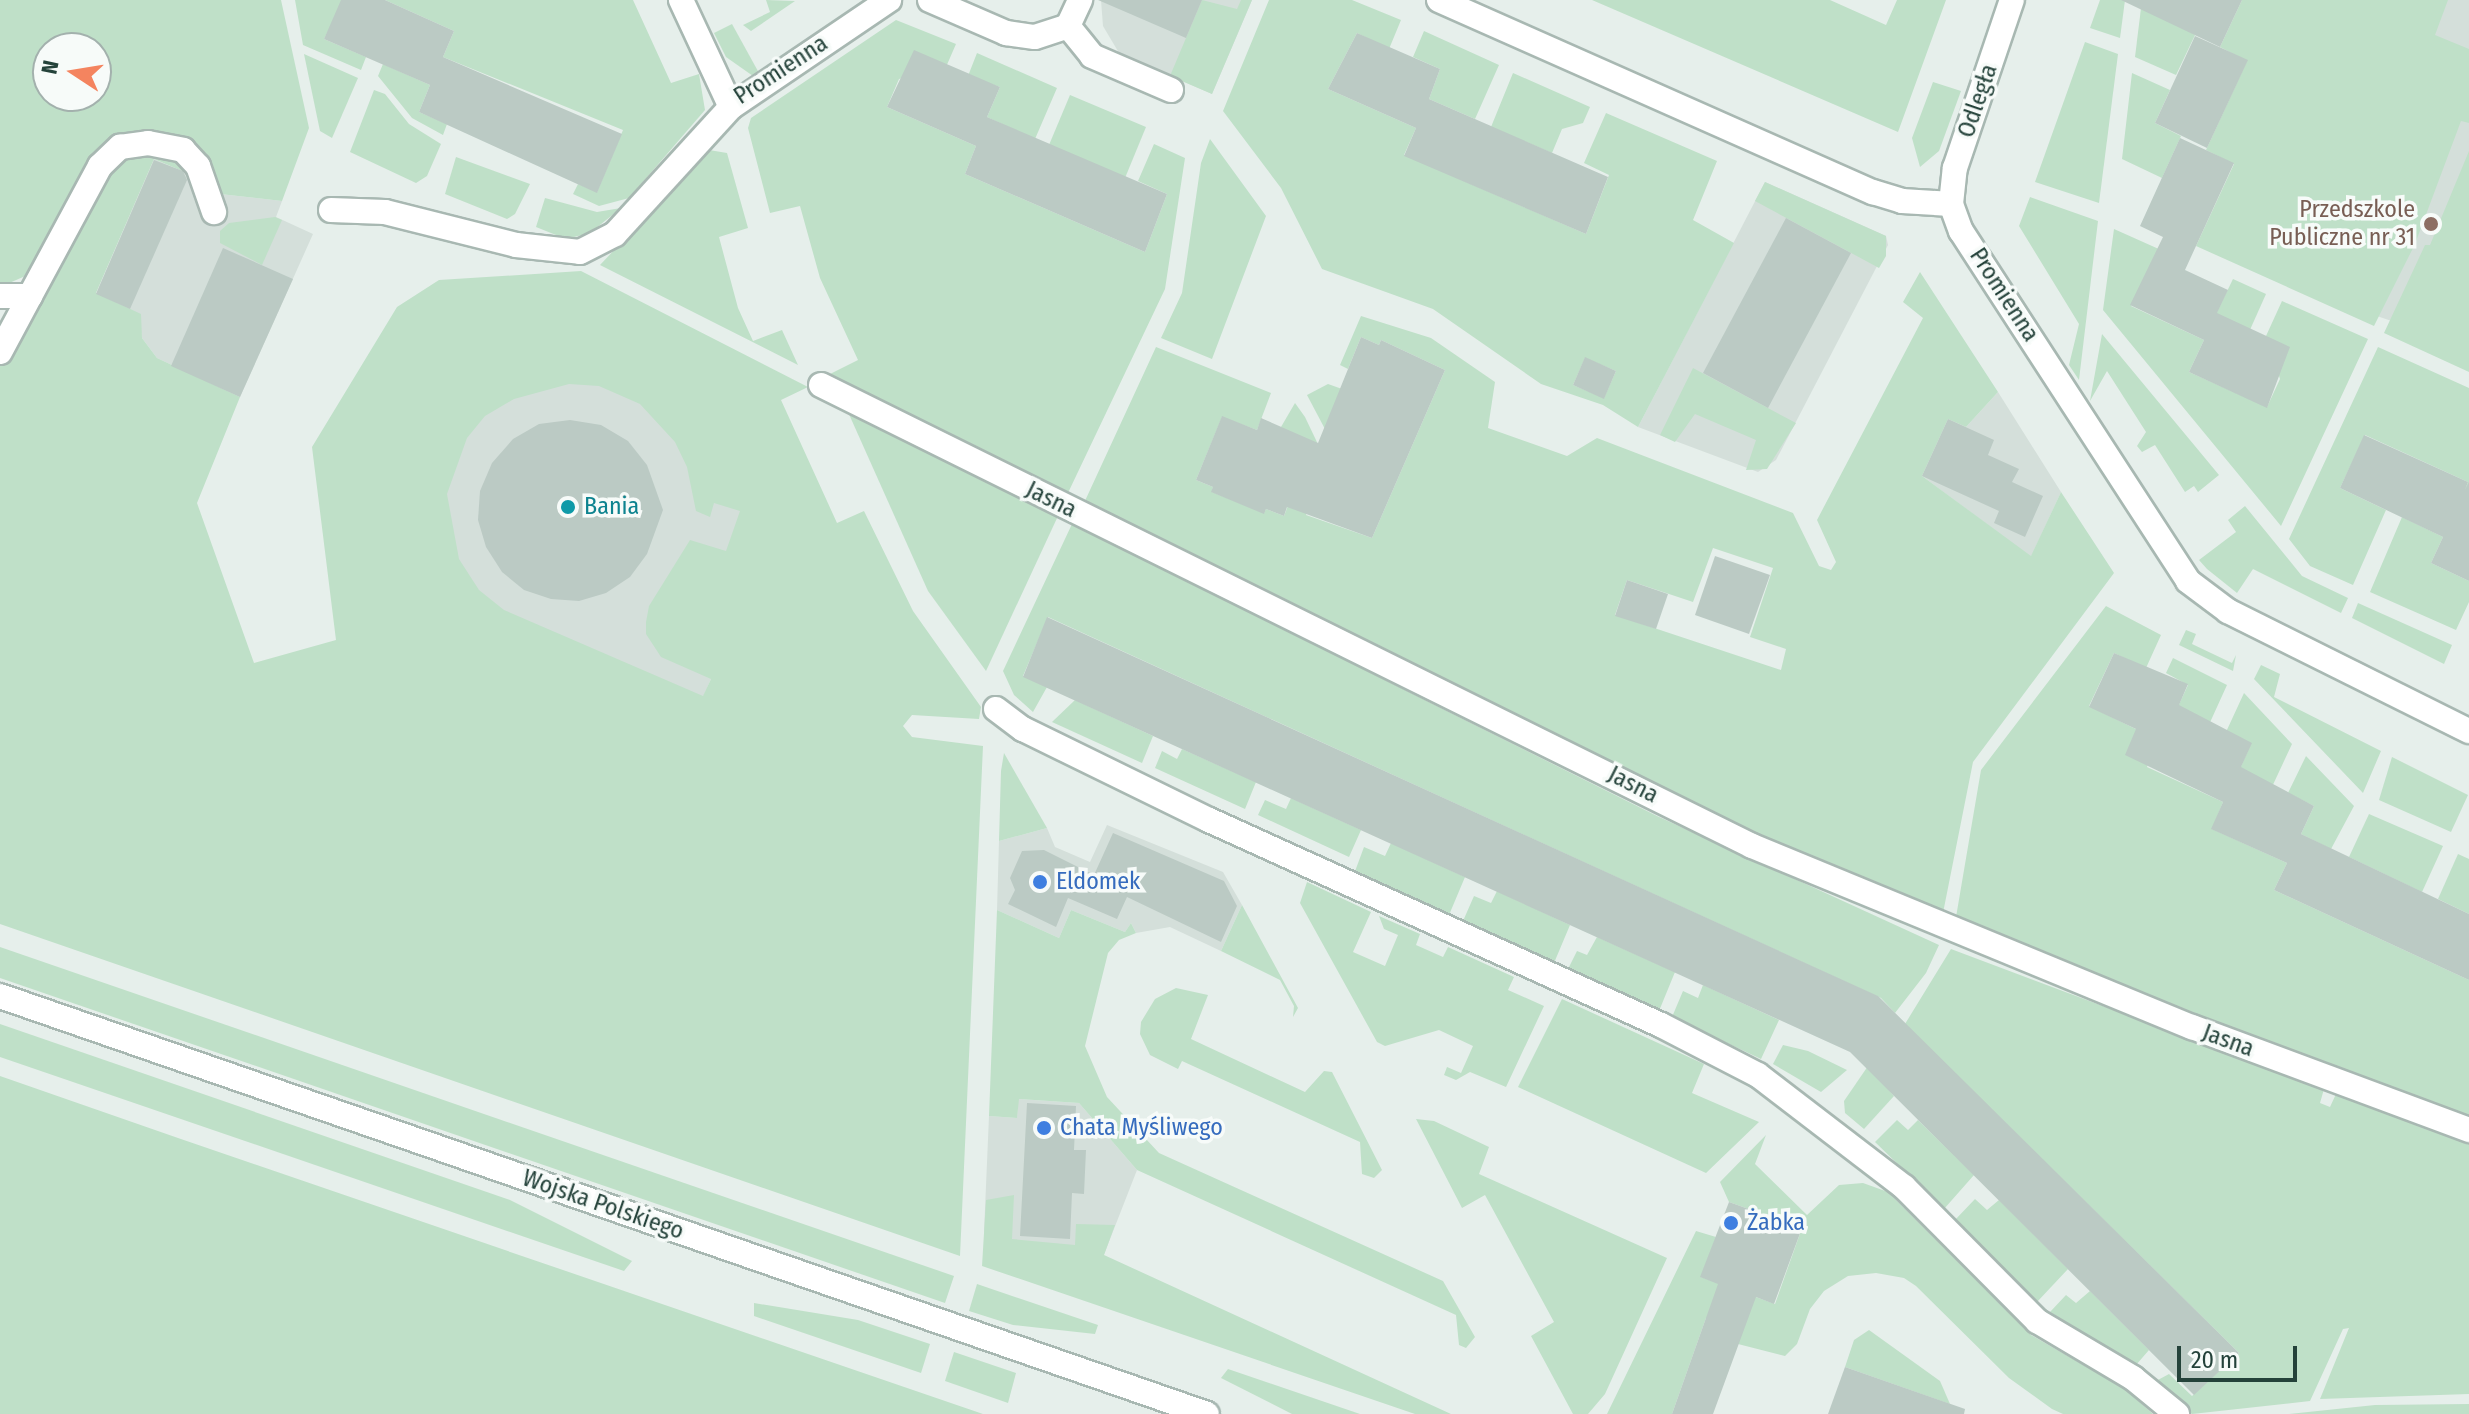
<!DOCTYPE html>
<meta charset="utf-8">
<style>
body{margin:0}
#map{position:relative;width:2469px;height:1414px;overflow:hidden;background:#e6efeb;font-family:"Fira Sans Condensed",sans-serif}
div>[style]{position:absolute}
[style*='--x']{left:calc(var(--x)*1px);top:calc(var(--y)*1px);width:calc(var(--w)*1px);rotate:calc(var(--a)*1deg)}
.built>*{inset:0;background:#d4dfda}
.green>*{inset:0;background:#bfe0c8}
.building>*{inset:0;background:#bbcac4}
.roads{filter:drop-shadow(2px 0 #a8b8b2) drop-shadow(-2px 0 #a8b8b2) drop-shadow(0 2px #a8b8b2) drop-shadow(0 -2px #a8b8b2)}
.street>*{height:24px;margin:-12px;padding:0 12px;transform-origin:12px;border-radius:12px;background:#fff}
.dots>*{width:22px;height:22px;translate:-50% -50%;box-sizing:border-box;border:4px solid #f7fbf9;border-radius:50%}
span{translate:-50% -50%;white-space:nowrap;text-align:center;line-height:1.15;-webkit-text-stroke:7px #f7fbf9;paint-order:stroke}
.street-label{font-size:24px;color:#24423a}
.education-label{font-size:24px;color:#785e54}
.right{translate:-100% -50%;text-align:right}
.culture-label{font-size:24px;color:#0d838f}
.left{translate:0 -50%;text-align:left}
.shop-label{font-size:24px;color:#366cbe}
.north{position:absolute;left:32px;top:32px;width:80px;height:80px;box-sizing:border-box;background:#f7fbf9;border:2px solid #a3b1ad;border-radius:50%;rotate:282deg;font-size:22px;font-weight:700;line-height:32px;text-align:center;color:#24423a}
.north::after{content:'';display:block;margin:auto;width:28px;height:36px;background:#f4845f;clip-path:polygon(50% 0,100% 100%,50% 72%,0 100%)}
.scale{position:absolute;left:2177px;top:1346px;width:120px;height:36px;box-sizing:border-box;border:4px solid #24423a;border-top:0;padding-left:10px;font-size:24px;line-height:28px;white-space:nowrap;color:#24423a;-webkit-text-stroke:6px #f7fbf9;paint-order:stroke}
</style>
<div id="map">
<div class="built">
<i style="clip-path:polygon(1101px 0,1252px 0,1212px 94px,1119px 53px,1103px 26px)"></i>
<i style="clip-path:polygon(2426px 0,2469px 0,2469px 347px,2356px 309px,2409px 41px)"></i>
<i style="clip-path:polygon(154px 159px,208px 183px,220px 194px,282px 201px,276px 217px,313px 234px,240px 397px,157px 358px,142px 338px,139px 321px,96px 294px)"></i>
<i style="clip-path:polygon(1765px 182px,1886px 236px,1888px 245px,1776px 460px,1758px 472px,1638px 427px)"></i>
<i style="clip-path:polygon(521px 297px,791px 498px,696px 713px,381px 636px)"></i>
<i style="clip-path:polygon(1998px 392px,2061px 492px,2031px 557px,1922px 476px,1948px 419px,1966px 427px)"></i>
<i style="clip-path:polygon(1107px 825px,1223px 872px,1242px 905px,1221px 951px,1170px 927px,1136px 933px,1131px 923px,1125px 932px,1071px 910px,1059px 938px,997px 910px,999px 841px,1047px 828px,1055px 847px,1090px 862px)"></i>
<i style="clip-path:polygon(1018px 1099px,1079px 1103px,1137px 1170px,1096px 1275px,984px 1232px,989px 1116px,1017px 1118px)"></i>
</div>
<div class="green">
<i style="clip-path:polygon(evenodd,0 0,281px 0,309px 128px,282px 201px,220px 194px,202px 159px,133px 135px,30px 274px,0 287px,0 0,48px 48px,96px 48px,96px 96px,48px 96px,48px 48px)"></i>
<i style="clip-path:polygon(295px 0,344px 0,324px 39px,366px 57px,361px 70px,303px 45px)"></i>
<i style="clip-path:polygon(385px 0,633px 0,671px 83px,699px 74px,705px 110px,629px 198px,599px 206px,573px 194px,578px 184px,597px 192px,623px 130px,443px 57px,454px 31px)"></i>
<i style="clip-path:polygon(766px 0,795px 1px,751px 31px,743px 25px,770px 12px)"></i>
<i style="clip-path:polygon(1202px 0,1237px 9px,1241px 0,1252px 0,1212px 94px,1170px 76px)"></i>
<i style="clip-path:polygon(evenodd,1269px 0,1352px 0,1401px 20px,1389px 49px,1357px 33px,1328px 89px,1416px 128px,1404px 155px,1586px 234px,1609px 175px,1584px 163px,1606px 113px,1717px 161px,1693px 220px,1734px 243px,1638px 427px,1603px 405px,1541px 384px,1433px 309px,1322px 269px,1281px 188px,1223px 111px,1269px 0,1585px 358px,1616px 371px,1604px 398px,1573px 385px,1585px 358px)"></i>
<i style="clip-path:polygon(1592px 0,1830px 0,1886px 25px,1897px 0,1946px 0,1898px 132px)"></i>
<i style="clip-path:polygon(2100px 0,2125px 0,2120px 38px,2090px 28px)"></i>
<i style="clip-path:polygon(2142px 0,2195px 35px,2176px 75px,2135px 57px)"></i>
<i style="clip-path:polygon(2242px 0,2448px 0,2435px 35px,2469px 49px,2469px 123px,2461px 121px,2415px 244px,2374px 326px,2196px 246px,2234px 164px,2206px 150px,2247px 61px,2220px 47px)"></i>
<i style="clip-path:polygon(896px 20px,956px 44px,946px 67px,899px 79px,887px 107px,976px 146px,965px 174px,1145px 252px,1167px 194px,1138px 181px,1154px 144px,1185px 158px,1165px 289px,1067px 495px,841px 385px,830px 374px,858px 360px,820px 278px,800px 206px,770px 213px,748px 128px,751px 118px)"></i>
<i style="clip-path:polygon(732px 24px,759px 73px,753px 76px,726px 57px,714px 33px)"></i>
<i style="clip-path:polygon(1424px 31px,1499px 65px,1475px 119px,1429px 99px,1440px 69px,1413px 57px)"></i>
<i style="clip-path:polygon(2085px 42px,2118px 54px,2099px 203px,2035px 182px)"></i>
<i style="clip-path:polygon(977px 53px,1057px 88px,1035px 139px,987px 117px,1000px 87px,968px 76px)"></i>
<i style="clip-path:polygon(304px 54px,358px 78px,332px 138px,320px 131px)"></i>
<i style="clip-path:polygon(383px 64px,430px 85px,419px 112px,447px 124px,443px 135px,412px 118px,378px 76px)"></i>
<i style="clip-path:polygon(1513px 73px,1590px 107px,1583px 123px,1562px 129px,1552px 153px,1491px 127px)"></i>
<i style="clip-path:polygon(2132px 73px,2170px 90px,2155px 123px,2181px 136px,2162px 178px,2122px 159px)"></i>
<i style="clip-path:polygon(1933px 82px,1961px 91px,1939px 151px,1920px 167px,1912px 138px)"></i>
<i style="clip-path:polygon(374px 90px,385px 94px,409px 124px,441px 144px,427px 176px,416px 183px,350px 152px)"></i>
<i style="clip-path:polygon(1070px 95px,1146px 127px,1125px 178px,1049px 145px)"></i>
<i style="clip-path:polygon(1210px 139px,1266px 216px,1212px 359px,1161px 338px,1182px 293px,1201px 163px)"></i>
<i style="clip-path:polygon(709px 150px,727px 153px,748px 228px,719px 237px,738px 308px,753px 341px,782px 330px,798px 365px,600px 265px)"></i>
<i style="clip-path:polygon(2469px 151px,2469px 372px,2384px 333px,2425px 245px,2430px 245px)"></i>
<i style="clip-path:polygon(evenodd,171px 154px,194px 176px,154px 159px,96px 293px,141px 314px,142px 338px,157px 358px,240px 397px,197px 503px,254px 663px,336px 640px,312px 447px,397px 307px,439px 280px,581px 271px,808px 387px,781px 400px,837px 523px,864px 511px,913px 611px,981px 707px,979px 719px,912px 715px,903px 726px,912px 737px,983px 746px,960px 1256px,0 924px,0 366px,102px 178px,123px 155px,171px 154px,569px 384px,599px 386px,640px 404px,675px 442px,687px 467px,696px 511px,710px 517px,714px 503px,740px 511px,726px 551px,690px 540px,649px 606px,646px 622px,646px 634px,661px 657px,711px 679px,703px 696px,504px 610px,479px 590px,459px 559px,447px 494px,467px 438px,485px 416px,514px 399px,569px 384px)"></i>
<i style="clip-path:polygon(456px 157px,530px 184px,515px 214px,507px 219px,445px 194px)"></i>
<i style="clip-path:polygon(1765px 182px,1886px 236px,1886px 256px,1879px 268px,1755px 201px)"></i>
<i style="clip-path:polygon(2030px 197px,2098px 221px,2079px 380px,2069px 365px,2079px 324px,2019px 226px)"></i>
<i style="clip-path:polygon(545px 198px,597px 212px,621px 208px,590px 233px,566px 239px,536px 227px)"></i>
<i style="clip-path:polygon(275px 217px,282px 220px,262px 265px,220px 243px,220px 231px,229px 223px)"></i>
<i style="clip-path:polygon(2114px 229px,2161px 250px,2131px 306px,2204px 340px,2189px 372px,2267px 407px,2280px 379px,2266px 336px,2282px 301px,2368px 339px,2281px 526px,2103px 310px)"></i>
<i style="clip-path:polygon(evenodd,1920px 272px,1998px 392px,1966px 427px,1948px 419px,1922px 476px,2031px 556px,2061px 492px,2114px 573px,1973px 762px,1942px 918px,1785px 852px,1084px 503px,1156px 347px,1271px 393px,1257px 430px,1222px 417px,1196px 480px,1213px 487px,1212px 492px,1264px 513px,1266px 509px,1284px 516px,1289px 503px,1308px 510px,1306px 515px,1372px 538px,1445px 370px,1381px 340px,1379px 345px,1361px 337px,1348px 369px,1340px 365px,1361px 316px,1431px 338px,1495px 382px,1488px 428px,1567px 456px,1597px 438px,1793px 513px,1819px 566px,1831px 570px,1836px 562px,1817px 520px,1923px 318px,1903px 302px,1920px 272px,1713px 548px,1773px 568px,1750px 637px,1786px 649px,1781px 670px,1615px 615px,1627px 580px,1693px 602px,1713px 548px)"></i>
<i style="clip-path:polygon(2233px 279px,2266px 294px,2249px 332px,2215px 316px)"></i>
<i style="clip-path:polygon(2102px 334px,2219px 475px,2198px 492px,2194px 486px,2185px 492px,2155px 445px,2142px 452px,2137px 446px,2146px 432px,2107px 371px,2090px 401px)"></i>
<i style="clip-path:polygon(2378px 347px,2469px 388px,2469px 516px,2456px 511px,2468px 482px,2365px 435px,2340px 488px,2386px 510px,2353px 585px,2310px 566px,2289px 539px)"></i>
<i style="clip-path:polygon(1693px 368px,1796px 423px,1767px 469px,1746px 470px,1756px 440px,1695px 414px,1675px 442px,1660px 435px)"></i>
<i style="clip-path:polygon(1328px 384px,1359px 395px,1335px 448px,1307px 395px)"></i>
<i style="clip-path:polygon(1295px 403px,1305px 417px,1325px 459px,1281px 427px)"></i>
<i style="clip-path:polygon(848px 412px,1058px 516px,986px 671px,928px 591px)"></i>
<i style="clip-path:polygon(2245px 506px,2302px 576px,2348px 598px,2341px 613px,2253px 569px,2237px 593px,2207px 569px,2199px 560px,2236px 532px,2228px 520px)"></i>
<i style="clip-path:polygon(2402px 517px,2443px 537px,2431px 563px,2469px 581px,2469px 602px,2456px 630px,2370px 592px)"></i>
<i style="clip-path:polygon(1072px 524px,1657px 816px,1939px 945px,1926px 973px,1895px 1013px,1881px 998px,1048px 617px,1023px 676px,1047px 687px,1033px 712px,1014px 695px,1003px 671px)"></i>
<i style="clip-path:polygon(2358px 603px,2452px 645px,2444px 664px,2352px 618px)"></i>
<i style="clip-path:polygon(2106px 606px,2161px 635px,2146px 668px,2114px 653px,2089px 706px,2158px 740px,2147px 767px,2223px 802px,2212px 829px,2287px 863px,2274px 890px,2469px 980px,2469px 1117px,1955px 923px,1981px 770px)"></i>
<i style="clip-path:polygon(2186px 630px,2196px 634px,2192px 644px,2232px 663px,2236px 655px,2233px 671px,2179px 645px)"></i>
<i style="clip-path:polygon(2173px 658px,2227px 685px,2207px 729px,2175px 713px,2188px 685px,2166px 673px)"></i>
<i style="clip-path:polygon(2261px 665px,2280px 674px,2274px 697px,2381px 751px,2363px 793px,2254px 679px)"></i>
<i style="clip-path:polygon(2244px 693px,2292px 744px,2271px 789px,2238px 773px,2251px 744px,2226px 732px)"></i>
<i style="clip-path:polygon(1075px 700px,1153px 736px,1142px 763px,1052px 722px)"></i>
<i style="clip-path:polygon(1182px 749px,1256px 782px,1245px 809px,1155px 768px,1162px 751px,1177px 759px)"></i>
<i style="clip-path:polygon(1004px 753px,1047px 828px,999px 841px,1001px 771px)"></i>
<i style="clip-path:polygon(2306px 756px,2354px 806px,2331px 849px,2301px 834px,2314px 806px,2288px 793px)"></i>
<i style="clip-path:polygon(2392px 757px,2468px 795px,2451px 832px,2379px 800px)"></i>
<i style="clip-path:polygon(1291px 798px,1361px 830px,1349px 857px,1258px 815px,1265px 800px,1286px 809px)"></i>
<i style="clip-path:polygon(2369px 814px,2443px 846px,2422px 892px,2349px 857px)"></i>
<i style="clip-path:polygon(1391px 843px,1465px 877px,1449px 915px,1354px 874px,1364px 847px,1385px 856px)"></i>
<i style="clip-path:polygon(2458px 854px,2469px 859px,2469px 914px,2438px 899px)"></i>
<i style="clip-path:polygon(1307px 882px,1371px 912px,1353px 952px,1385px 966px,1398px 935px,1384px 929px,1379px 916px,1420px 934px,1416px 945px,1443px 957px,1448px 947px,1514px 977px,1508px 990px,1544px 1006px,1506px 1087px,1470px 1072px,1456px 1080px,1444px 1075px,1447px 1067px,1461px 1073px,1473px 1046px,1439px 1030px,1385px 1046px,1377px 1042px,1300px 903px)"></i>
<i style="clip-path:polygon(1497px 891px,1570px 925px,1554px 963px,1463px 921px,1474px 896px,1491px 903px)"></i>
<i style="clip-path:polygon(1242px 905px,1298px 1008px,1293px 1017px,1294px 1006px,1280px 980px,1221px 951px)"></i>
<i style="clip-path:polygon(997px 910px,1059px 938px,1071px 910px,1125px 932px,1131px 923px,1136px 933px,1119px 940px,1108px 953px,1085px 1046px,1107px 1097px,1159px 1153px,1443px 1281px,1475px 1337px,1466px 1348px,1459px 1345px,1456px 1315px,1137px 1170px,1079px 1103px,1019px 1099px,1017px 1118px,989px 1116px)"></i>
<i style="clip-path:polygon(1597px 937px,1675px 972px,1659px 1011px,1568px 969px,1577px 951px,1587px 955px)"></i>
<i style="clip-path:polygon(0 947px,954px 1276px,945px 1303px,0 978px)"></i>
<i style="clip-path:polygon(1951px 949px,2324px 1089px,2320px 1103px,2330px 1107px,2336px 1094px,2469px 1143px,2469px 1394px,2320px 1399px,2349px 1328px,2343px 1329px,2310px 1401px,2192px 1414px,2156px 1381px,2169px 1374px,2192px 1396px,2239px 1353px,1905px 1024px)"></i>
<i style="clip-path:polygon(1703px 985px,1779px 1020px,1761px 1059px,1672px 1017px,1683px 991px,1698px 998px)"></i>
<i style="clip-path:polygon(1176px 988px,1208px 995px,1191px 1039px,1305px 1092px,1324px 1071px,1332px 1072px,1382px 1170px,1374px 1178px,1362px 1174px,1360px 1142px,1182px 1061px,1178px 1069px,1150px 1055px,1140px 1034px,1141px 1022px,1155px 999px)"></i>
<i style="clip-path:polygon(1562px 999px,1704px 1064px,1692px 1093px,1759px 1122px,1706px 1173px,1518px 1087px)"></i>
<i style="clip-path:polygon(0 1024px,510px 1200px,632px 1261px,624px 1271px,0 1057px)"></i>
<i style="clip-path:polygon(1783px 1045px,1808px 1051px,1847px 1070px,1821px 1092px,1773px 1064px)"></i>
<i style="clip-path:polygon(1868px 1066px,1894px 1096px,1864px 1129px,1845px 1113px,1844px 1101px)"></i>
<i style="clip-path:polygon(0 1076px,178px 1138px,983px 1414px,0 1414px)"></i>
<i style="clip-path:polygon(1416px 1119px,1434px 1121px,1489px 1147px,1479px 1174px,1667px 1258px,1605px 1394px,1588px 1414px,1573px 1414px,1531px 1336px,1554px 1322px,1485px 1195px,1462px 1208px)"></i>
<i style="clip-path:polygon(1897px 1120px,1908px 1130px,1918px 1120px,1974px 1175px,1944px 1209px,1875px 1142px)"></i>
<i style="clip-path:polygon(1766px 1135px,1755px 1164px,1807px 1215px,1839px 1185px,1863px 1183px,1888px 1192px,2031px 1335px,2125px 1389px,2153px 1414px,2063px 1414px,2052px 1409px,2009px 1378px,1916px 1286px,1904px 1278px,1876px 1273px,1848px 1276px,1824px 1291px,1810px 1309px,1797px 1344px,1785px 1356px,1738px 1344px,1706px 1318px,1672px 1414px,1607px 1414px,1696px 1231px,1716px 1237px,1701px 1277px,1775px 1304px,1802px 1228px,1729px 1202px,1720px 1182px)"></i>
<i style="clip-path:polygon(1014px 1195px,1012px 1239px,1075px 1245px,1076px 1224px,1115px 1225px,1104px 1255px,1451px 1414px,1415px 1414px,982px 1266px,986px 1200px)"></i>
<i style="clip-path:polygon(1975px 1199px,1987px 1210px,1999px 1200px,2068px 1269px,2037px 1302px,1954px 1221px)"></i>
<i style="clip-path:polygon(977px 1284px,1098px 1325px,1095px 1334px,1013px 1325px,969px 1311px)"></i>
<i style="clip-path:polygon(2090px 1291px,2149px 1350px,2136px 1365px,2050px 1312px,2066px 1295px,2076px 1303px)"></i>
<i style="clip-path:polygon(754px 1303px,858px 1320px,930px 1344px,921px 1373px,754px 1316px)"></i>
<i style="clip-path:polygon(1869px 1330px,1940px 1381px,1950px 1404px,1845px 1367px,1854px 1340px)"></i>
<i style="clip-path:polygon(954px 1352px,1016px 1373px,1008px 1403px,945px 1381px)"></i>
<i style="clip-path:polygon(1228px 1369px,1360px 1414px,1292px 1414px,1221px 1378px)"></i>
<i style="clip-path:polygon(2469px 1404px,2469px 1414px,2289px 1414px,2375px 1405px)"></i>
</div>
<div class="building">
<i style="clip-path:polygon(341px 0,385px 0,454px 31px,443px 57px,622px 134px,597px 193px,419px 112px,430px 85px,324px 39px)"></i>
<i style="clip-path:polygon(1098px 0,1202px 0,1186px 38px)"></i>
<i style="clip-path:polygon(2121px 0,2242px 0,2220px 47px)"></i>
<i style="clip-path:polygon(1357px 33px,1440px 69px,1429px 99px,1608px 177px,1586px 234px,1404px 156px,1416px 128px,1328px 89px)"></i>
<i style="clip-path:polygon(2195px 36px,2248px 60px,2207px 148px,2155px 123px)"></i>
<i style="clip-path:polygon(914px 50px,1000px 87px,987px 117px,1167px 194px,1145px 252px,965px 174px,976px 146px,887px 107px)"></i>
<i style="clip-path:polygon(2180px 138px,2234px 163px,2185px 270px,2228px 290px,2217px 313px,2290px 347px,2267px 408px,2189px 372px,2204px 340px,2130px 305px,2163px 237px,2140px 226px)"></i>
<i style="clip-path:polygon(154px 160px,183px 171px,187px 180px,130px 309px,96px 294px)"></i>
<i style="clip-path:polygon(1786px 218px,1851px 253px,1768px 408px,1703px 373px)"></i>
<i style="clip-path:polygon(223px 248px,293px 279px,240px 397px,171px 366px)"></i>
<i style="clip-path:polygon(1361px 337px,1379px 345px,1381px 340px,1445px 370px,1372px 538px,1287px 507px,1284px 516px,1266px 509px,1264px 514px,1211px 492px,1213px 487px,1196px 480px,1222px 416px,1257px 430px,1261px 418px,1318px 443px)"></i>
<i style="clip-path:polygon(1585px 357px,1616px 371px,1604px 399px,1573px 385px)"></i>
<i style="clip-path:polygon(1948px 419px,1994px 440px,1988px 455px,2019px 469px,2012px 482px,2043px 496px,2025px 537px,1994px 523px,1999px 511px,1922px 476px)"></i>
<i style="clip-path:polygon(570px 420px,601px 425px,628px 441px,647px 465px,663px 510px,647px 554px,630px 577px,606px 593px,579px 601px,551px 599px,524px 590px,502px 572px,486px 547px,478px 520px,480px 491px,492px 463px,513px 439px,539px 424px)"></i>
<i style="clip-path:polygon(2364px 435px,2468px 482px,2465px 490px,2469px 482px,2469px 581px,2431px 563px,2443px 537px,2340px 488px)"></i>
<i style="clip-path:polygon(1715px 556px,1770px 575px,1749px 634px,1695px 615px)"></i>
<i style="clip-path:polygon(1627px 580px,1668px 594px,1656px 629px,1615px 616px)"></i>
<i style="clip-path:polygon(1047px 617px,1878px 996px,2239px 1353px,2194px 1395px,1850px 1052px,1023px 677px)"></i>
<i style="clip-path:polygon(2114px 653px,2188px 684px,2179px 705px,2252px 743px,2241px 767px,2314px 806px,2301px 834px,2469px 914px,2469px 980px,2274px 890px,2287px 863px,2211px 829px,2223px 802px,2125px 755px,2136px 729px,2089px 707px)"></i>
<i style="clip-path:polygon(1113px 833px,1224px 881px,1237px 906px,1221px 942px,1127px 897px,1117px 919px,1068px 898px,1056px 927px,1008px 904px,1015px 890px,1010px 878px,1022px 851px,1044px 850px,1094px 875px)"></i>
<i style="clip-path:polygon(1027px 1103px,1076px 1106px,1074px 1150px,1086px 1150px,1084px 1194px,1072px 1193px,1070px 1239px,1020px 1236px)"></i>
<i style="clip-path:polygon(1729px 1202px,1802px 1228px,1774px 1304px,1756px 1297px,1713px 1414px,1672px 1414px,1718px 1284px,1700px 1277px)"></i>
<i style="clip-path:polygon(1845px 1367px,1965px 1409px,1964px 1414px,1828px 1414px)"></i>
</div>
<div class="roads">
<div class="street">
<i style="--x:681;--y:0;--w:118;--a:65"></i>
<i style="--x:731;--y:107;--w:191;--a:-34.1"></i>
<i style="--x:930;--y:0;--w:83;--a:23.5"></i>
<i style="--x:1006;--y:33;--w:29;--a:8"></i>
<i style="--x:1035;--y:37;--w:35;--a:-18"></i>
<i style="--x:1068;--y:26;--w:29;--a:-65"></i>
<i style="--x:1439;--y:0;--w:475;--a:23.9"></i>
<i style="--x:1873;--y:192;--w:30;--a:17"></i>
<i style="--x:1902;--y:201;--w:49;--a:3.5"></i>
<i style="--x:1951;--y:204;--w:29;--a:70"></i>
<i style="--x:1961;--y:231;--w:417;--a:57"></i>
<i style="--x:2188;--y:581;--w:50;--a:36.9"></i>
<i style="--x:2228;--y:611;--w:269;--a:26.5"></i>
<i style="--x:1068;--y:26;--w:38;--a:51"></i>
<i style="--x:1092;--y:56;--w:86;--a:23.3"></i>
<i style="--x:1951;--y:204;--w:36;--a:-84"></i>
<i style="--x:1955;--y:168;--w:177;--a:-71.3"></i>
<i style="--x:331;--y:210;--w:54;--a:2.1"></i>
<i style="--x:385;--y:212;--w:135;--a:14.1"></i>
<i style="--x:516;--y:245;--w:64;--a:6.2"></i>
<i style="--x:580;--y:252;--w:39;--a:-27"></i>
<i style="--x:615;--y:234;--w:172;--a:-47.6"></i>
<i style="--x:0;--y:296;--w:30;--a:0"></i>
<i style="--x:30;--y:296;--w:148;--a:-61.7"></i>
<i style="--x:100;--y:166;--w:28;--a:-44"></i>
<i style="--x:120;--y:147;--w:28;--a:-8"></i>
<i style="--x:148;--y:143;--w:36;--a:11"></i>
<i style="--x:183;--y:150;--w:22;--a:47"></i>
<i style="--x:198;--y:166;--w:49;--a:70.8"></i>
<i style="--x:0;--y:352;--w:64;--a:-61.8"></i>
<i style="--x:821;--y:385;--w:1039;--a:26.34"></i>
<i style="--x:1752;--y:846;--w:476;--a:22.4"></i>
<i style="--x:2192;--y:1027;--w:296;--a:20.4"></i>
<i style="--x:996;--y:709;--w:34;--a:37"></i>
<i style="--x:1023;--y:729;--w:207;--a:26.1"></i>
<i style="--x:1209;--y:820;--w:496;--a:24.4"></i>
<i style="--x:1661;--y:1025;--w:109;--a:27.3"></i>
<i style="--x:1758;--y:1075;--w:184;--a:37.5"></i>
<i style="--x:1904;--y:1187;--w:189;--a:45.2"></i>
<i style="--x:2037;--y:1321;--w:112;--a:30.7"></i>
<i style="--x:2133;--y:1378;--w:57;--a:39.3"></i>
<i style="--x:0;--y:996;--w:1277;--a:19.1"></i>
</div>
</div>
<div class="dots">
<i style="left:2431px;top:224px;background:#8d6e63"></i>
<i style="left:568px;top:507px;background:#0f9aa8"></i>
<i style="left:1040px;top:882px;background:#3f7fe0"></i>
<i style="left:1044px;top:1128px;background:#3f7fe0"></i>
<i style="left:1731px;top:1223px;background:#3f7fe0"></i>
</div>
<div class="street-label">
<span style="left:781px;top:70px;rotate:-33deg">Promienna</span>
<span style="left:1978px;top:101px;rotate:-71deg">Odległa</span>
<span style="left:2004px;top:295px;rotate:57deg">Promienna</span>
<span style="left:1051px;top:500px;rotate:26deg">Jasna</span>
<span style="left:1633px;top:785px;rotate:27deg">Jasna</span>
<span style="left:2228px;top:1041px;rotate:20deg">Jasna</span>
<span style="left:603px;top:1205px;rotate:19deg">Wojska Polskiego</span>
</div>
<div class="education-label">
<span class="right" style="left:2415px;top:224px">Przedszkole<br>Publiczne nr 31</span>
</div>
<div class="culture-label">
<span class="left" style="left:584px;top:507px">Bania</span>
</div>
<div class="shop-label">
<span class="left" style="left:1056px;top:882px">Eldomek</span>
<span class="left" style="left:1060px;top:1128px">Chata Myśliwego</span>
<span class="left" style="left:1747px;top:1223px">Żabka</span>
</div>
<div class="north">N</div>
<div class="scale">20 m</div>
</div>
